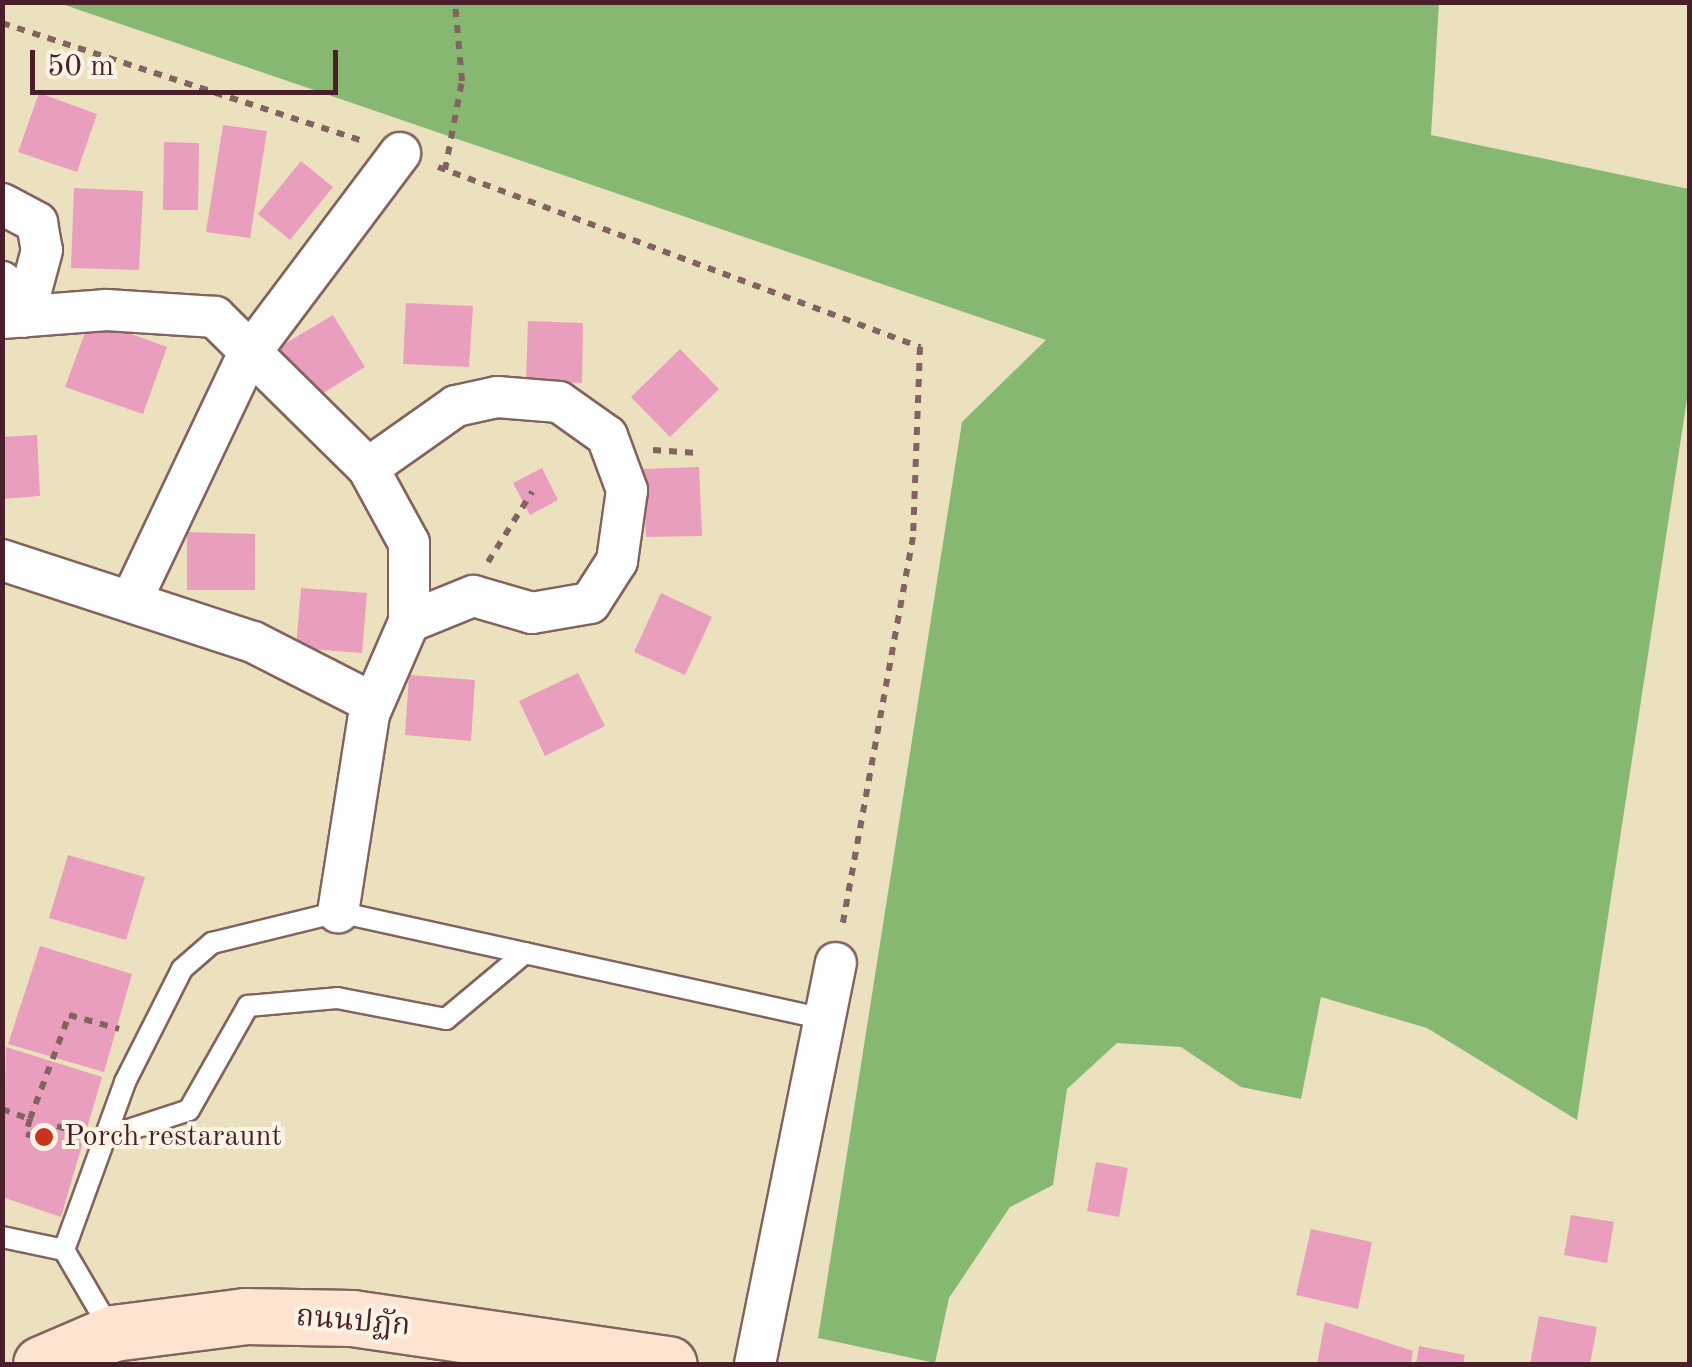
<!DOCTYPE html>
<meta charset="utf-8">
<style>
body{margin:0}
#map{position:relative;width:1692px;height:1367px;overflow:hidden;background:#ebe1bf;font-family:"Old Standard TT","Noto Serif Thai",serif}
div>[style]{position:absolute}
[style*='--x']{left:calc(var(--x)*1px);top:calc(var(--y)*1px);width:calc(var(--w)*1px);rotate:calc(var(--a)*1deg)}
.forest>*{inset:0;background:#87b872}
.building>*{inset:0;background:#ea9ebd}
.path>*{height:6px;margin-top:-3px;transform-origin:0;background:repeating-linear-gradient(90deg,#82635f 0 8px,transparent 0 16px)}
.roads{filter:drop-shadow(2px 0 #82635f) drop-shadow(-2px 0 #82635f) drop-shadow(0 2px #82635f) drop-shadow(0 -2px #82635f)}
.lane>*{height:20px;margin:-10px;padding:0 10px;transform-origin:10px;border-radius:10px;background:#fff}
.street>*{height:40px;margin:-20px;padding:0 20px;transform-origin:20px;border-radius:20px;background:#fff}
.secondary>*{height:55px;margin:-27.5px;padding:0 27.5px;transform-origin:27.5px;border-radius:27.5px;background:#fde4d1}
.dots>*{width:28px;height:28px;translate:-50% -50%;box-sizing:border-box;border:5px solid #fcf5e5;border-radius:50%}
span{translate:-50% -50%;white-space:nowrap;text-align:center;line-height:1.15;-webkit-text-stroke:8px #fcf5e5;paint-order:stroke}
.poi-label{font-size:30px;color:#4a1f2b}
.left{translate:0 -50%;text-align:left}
.street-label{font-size:30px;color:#4a1f2b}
.frame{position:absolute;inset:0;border:5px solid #4a1f2b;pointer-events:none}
.scale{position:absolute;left:30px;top:50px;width:308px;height:45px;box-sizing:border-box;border:5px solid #4a1f2b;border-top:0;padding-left:12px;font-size:30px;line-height:35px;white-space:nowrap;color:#4a1f2b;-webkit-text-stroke:8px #fcf5e5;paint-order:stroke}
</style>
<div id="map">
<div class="forest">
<i style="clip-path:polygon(59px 3px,1439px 3px,1431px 135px,1689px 189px,1689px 386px,1577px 1120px,1427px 1028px,1321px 997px,1301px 1099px,1241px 1087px,1181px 1047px,1117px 1043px,1067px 1089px,1053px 1185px,1010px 1207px,949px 1298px,935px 1363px,818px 1338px,962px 422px,1046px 340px)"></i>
</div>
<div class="building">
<i style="clip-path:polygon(39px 93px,97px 114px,77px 172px,18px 152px)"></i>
<i style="clip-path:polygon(223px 125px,267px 131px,250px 238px,206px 232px)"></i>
<i style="clip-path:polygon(164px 142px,199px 143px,198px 210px,163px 210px)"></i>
<i style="clip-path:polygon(301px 161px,333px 187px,290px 240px,258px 214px)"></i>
<i style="clip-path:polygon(74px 188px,143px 191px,139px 270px,71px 268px)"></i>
<i style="clip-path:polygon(406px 303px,473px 306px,469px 367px,403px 364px)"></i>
<i style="clip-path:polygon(333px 315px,365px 367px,309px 402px,276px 349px)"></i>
<i style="clip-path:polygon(90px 319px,167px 347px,143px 414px,65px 387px)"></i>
<i style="clip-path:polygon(528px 321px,583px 323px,582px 383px,526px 381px)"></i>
<i style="clip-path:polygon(680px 349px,719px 389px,670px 437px,631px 397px)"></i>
<i style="clip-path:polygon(37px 435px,40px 496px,2px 499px,2px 437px)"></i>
<i style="clip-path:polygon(699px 467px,702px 536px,646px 537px,643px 469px)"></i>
<i style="clip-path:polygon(542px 468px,558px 500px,530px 515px,513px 483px)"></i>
<i style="clip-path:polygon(187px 532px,255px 534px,255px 590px,187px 590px)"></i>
<i style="clip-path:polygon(301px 588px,367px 593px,362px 653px,296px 648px)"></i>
<i style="clip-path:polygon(661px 593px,712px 617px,685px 675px,634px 652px)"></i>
<i style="clip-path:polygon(578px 673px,605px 726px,545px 756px,519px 701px)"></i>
<i style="clip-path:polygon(409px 675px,475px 680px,471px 741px,405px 735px)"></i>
<i style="clip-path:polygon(68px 855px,145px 877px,126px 940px,49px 918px)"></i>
<i style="clip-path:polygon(40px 946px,132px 974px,104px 1072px,8px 1044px)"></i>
<i style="clip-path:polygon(6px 1047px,102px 1077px,61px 1217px,2px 1197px)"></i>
<i style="clip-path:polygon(1096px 1162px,1128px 1168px,1119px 1217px,1087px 1211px)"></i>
<i style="clip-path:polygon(1571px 1215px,1614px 1222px,1607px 1263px,1564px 1255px)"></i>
<i style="clip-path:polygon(1311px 1229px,1372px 1242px,1358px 1309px,1296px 1295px)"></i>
<i style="clip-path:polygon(1539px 1316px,1597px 1327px,1590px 1364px,1530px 1364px)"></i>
<i style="clip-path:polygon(1325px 1322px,1413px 1351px,1411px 1364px,1317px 1364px)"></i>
<i style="clip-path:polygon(1419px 1346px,1465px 1355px,1463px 1364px,1416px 1364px)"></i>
</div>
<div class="path">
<i style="--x:2;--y:23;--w:377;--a:18.1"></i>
<i style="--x:438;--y:167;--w:515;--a:20.48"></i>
<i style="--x:920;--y:347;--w:190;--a:92.1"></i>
<i style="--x:913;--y:537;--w:397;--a:100.3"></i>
<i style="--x:445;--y:170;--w:91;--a:-79.2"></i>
<i style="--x:462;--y:81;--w:79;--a:-95.1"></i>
<i style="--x:653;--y:450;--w:44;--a:3.9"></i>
<i style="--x:488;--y:562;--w:83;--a:-57.8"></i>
<i style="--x:2;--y:1109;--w:30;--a:20"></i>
<i style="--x:30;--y:1119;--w:16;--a:105"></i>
<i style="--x:26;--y:1134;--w:10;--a:17"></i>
<i style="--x:36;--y:1137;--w:16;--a:14"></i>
<i style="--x:52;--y:1141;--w:16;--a:-72"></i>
<i style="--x:57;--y:1126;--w:20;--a:18"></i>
<i style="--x:30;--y:1119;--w:111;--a:-69.4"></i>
<i style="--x:69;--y:1015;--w:52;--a:15.6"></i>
</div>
<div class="roads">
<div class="lane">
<i style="--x:104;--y:1138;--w:89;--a:-18.2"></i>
<i style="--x:189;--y:1110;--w:120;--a:-60.4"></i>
<i style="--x:248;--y:1006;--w:89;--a:-5.1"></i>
<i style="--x:337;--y:998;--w:111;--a:10.9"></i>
<i style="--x:446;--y:1019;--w:103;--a:-39.9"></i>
<i style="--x:2;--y:1237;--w:63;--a:11.8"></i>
<i style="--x:64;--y:1250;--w:95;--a:59.7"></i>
<i style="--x:64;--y:1250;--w:179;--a:-70"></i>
<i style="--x:125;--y:1082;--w:127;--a:-63.2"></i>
<i style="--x:182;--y:969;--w:40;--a:-41"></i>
<i style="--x:212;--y:943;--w:130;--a:-13.8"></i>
<i style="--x:338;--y:912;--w:498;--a:12.4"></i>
</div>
<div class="street">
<i style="--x:2;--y:204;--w:40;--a:28"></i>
<i style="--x:37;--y:223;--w:27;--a:80"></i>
<i style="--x:42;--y:250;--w:69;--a:105"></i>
<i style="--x:2;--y:282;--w:37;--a:71"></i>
<i style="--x:2;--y:318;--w:105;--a:-4.4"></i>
<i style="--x:107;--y:310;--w:108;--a:3.7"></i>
<i style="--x:215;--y:317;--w:215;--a:44.6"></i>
<i style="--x:368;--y:468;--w:85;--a:61.3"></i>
<i style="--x:409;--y:543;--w:79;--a:90"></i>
<i style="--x:409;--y:622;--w:100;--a:113.5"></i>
<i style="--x:368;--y:468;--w:108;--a:-35.2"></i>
<i style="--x:456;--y:406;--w:42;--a:-12.4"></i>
<i style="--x:497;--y:397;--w:62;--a:4.6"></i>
<i style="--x:559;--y:402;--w:59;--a:35.3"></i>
<i style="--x:607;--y:436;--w:58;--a:69.7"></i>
<i style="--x:627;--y:490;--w:72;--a:98"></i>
<i style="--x:617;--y:561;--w:50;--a:122.7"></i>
<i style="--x:590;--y:603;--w:59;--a:170.2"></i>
<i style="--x:532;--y:613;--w:61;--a:-163.9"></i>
<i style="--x:473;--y:596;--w:69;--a:157.9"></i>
<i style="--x:2;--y:560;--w:264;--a:18.1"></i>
<i style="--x:253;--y:642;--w:132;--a:27"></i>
<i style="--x:371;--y:702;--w:213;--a:98.9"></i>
<i style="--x:132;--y:599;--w:268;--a:-64.6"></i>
<i style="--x:247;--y:357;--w:255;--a:-53.1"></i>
<i style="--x:755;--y:1364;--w:409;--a:-78.6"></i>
</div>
<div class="secondary">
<i style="--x:41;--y:1364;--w:78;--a:-23.3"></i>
<i style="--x:113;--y:1333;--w:133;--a:-7.3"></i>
<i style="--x:245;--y:1316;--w:107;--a:1.1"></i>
<i style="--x:352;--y:1318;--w:320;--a:8.3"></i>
</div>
</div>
<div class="dots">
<i style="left:44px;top:1137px;background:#c8321e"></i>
</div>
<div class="poi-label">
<span class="left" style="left:64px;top:1137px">Porch restaraunt</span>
</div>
<div class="street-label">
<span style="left:353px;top:1322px;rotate:5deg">ถนนปฏัก</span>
</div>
<div class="frame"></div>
<div class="scale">50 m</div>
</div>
